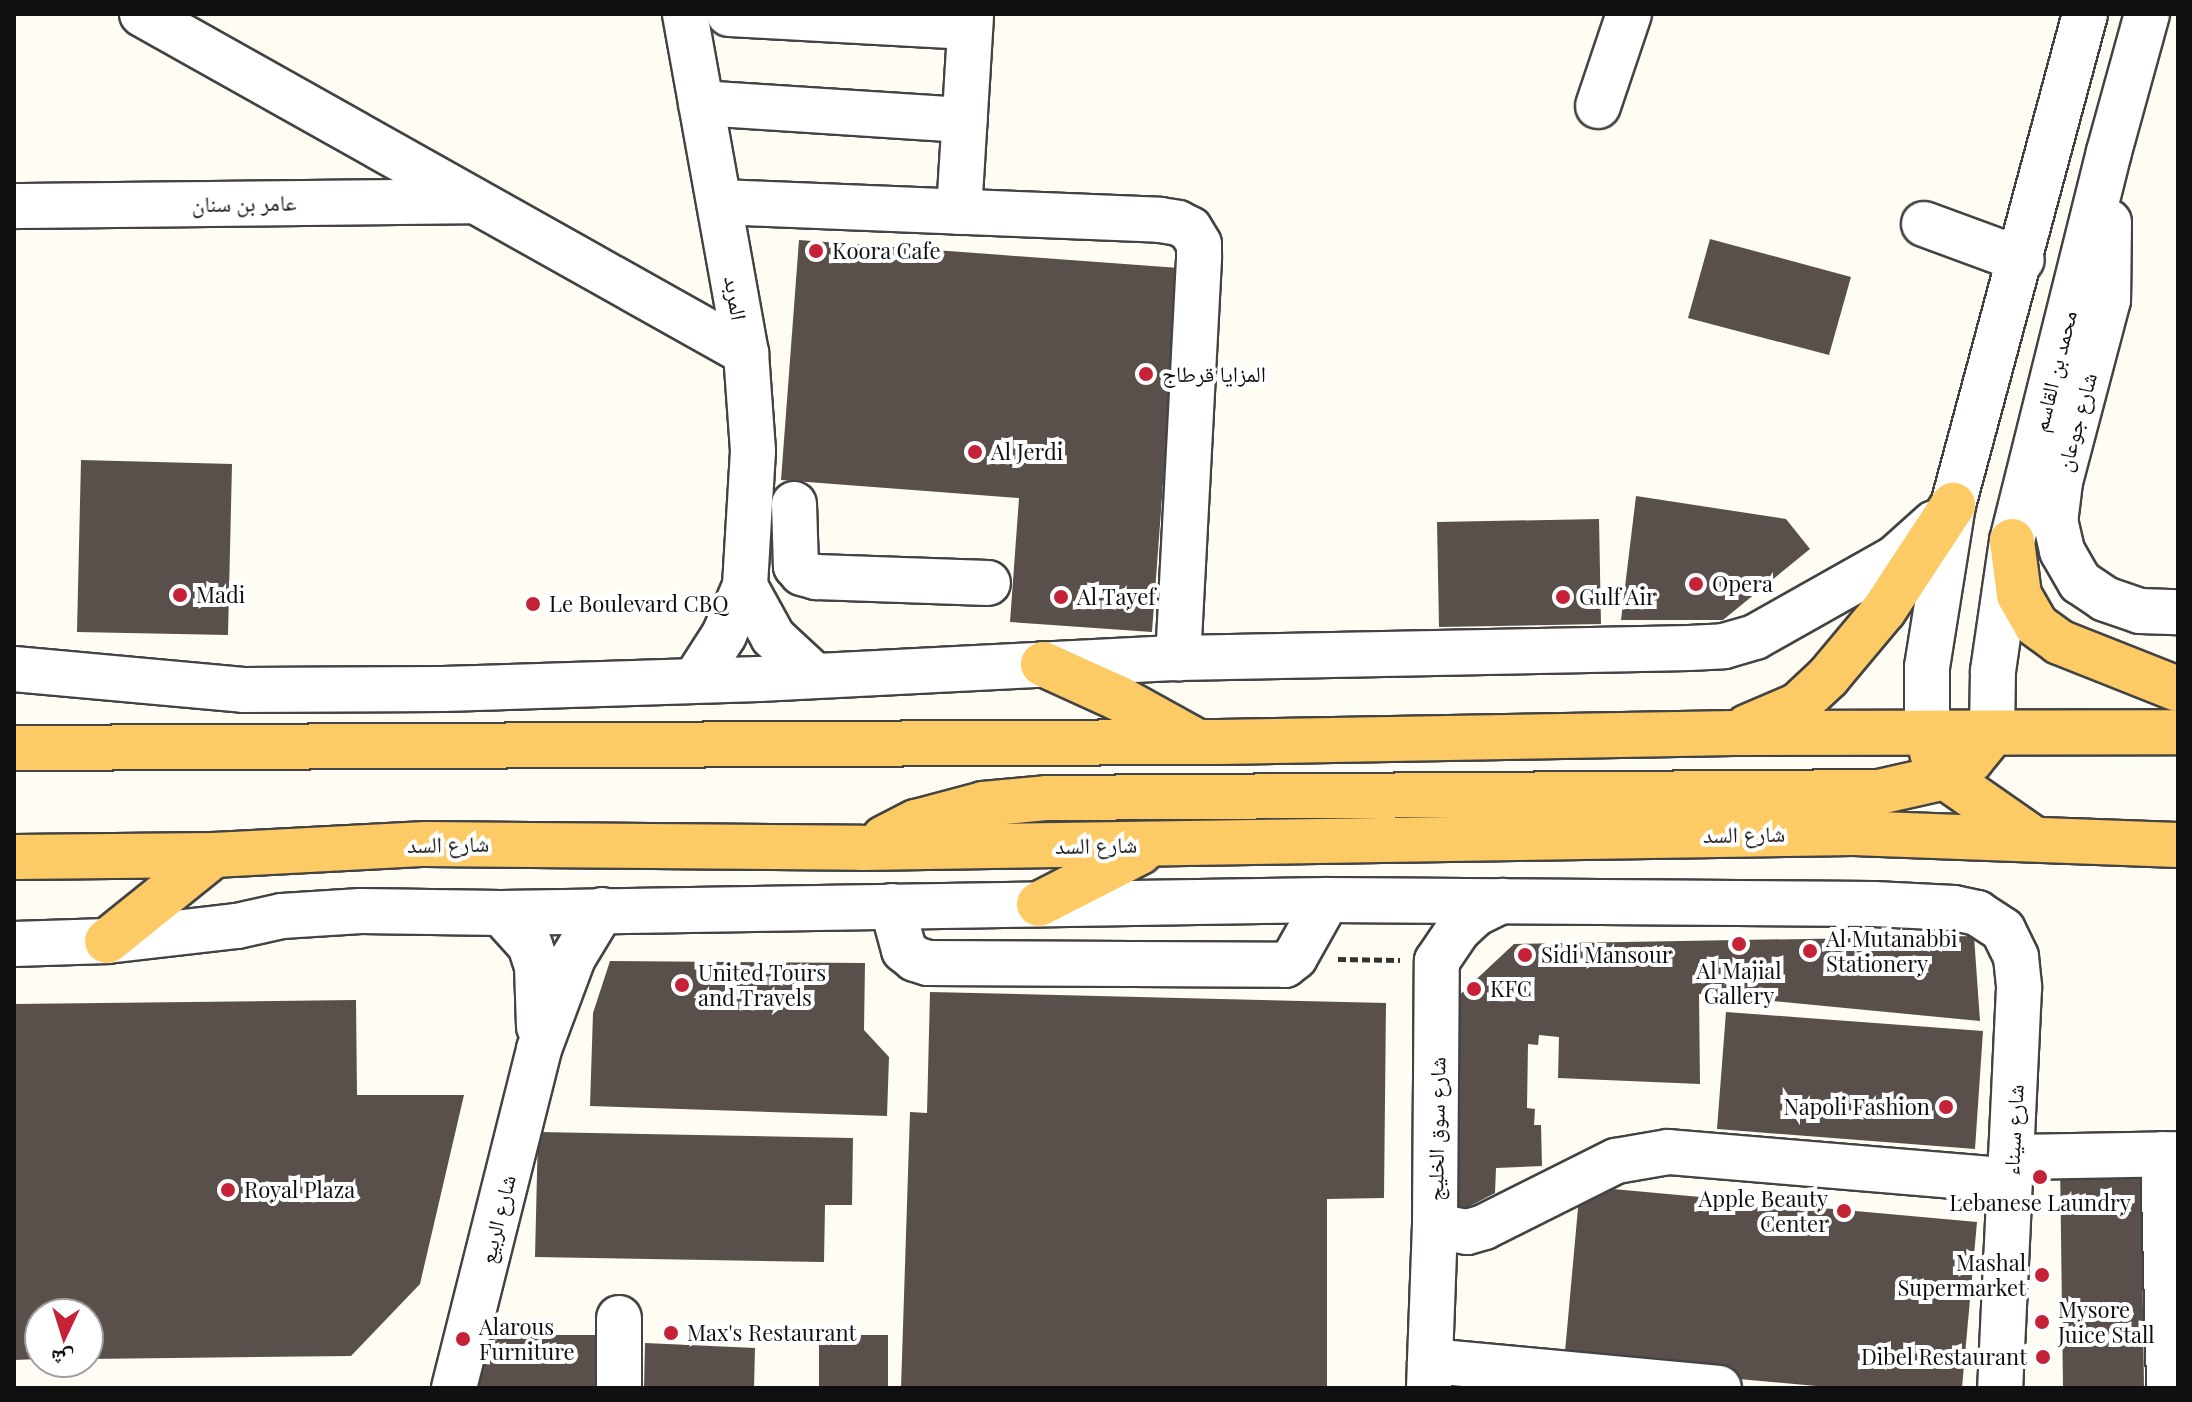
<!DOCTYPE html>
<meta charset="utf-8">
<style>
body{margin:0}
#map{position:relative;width:2192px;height:1402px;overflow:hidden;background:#fffcf3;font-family:"Playfair Display","Noto Naskh Arabic",serif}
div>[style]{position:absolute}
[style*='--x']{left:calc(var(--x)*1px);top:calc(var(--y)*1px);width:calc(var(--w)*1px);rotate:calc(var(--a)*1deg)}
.building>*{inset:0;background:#59504c}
.path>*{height:5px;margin-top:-2.5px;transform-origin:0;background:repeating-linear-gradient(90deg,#323232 0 8px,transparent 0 12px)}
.roads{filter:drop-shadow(2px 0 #434343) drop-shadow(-2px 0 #434343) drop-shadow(0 2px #434343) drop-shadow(0 -2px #434343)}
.minor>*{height:44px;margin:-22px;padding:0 22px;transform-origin:22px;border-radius:22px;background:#fff}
.major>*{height:44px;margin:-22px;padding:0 22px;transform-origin:22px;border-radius:22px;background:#fccb66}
.dots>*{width:22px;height:22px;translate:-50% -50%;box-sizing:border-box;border:4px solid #fff;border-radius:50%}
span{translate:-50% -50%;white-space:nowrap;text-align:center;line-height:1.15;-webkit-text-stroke:8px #fff;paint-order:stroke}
.street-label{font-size:22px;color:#101010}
.poi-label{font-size:22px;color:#101010}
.left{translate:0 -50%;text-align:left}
.right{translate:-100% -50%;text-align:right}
.frame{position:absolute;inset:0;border:16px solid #101010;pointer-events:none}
.north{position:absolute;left:24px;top:1298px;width:80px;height:80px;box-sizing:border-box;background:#fff;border:2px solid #9f9f9f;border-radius:50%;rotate:184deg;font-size:22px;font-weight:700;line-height:32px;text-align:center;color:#101010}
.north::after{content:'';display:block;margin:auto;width:28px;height:36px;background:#c52237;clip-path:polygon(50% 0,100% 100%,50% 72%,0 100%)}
</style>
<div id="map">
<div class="building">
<i style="clip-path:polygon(1710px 239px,1851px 277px,1829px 355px,1688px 318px)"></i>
<i style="clip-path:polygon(799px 240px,1179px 268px,1152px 632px,1010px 622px,1019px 498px,781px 480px)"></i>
<i style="clip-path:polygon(81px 460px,232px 464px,228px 635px,77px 632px)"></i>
<i style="clip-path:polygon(1636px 496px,1786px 519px,1810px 549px,1723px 620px,1621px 620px)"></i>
<i style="clip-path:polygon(1599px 519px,1601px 624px,1439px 627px,1437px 522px)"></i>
<i style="clip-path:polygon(1974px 936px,1980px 1021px,1699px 994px,1700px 1084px,1558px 1078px,1559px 1037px,1539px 1035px,1538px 1045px,1528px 1044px,1527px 1108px,1535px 1109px,1534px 1125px,1541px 1125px,1542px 1166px,1496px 1168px,1495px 1193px,1449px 1217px,1452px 1002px,1514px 944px)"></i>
<i style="clip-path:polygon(610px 961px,865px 963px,864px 1030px,889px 1057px,887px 1116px,590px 1106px,593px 1013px)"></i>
<i style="clip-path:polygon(930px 992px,1386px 1003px,1384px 1198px,1327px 1199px,1327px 1388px,901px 1388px,910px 1112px,927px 1113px)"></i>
<i style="clip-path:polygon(356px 1000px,357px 1095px,464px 1095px,420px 1284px,351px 1356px,88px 1359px,88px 1314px,40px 1314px,40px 1359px,14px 1360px,14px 1004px)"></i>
<i style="clip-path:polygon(1726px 1012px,1983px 1031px,1975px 1149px,1717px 1129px)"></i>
<i style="clip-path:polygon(538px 1132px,853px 1138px,852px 1205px,825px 1205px,824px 1262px,535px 1257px)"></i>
<i style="clip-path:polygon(2060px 1160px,2141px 1160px,2144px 1388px,2063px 1388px)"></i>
<i style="clip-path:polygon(1580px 1186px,1977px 1222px,1962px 1388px,1838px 1388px,1564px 1363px)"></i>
<i style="clip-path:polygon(480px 1335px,598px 1335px,598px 1388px,480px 1388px)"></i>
<i style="clip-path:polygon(819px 1335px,888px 1335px,888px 1388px,819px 1388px)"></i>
<i style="clip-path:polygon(645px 1343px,755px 1348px,754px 1388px,644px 1388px)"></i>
</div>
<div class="path">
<i style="--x:1338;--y:959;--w:62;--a:0.9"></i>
</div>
<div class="roads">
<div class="minor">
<i style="--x:142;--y:14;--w:693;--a:29.3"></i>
<i style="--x:685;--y:14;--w:344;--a:79.8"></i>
<i style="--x:746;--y:353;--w:98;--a:85.9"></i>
<i style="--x:753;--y:451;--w:135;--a:93.4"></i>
<i style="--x:745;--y:586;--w:53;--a:113.2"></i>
<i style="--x:724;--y:635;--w:54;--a:122.8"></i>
<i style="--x:729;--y:14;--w:241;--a:3.1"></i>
<i style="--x:701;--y:103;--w:264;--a:3.7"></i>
<i style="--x:1598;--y:106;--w:97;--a:-71.4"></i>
<i style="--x:719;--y:202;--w:441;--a:2.3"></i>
<i style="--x:1160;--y:220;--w:18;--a:9"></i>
<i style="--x:1178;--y:223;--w:13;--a:27"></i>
<i style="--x:1190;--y:229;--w:17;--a:59"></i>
<i style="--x:1199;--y:244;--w:15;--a:90"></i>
<i style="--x:1199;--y:259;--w:400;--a:93"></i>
<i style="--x:14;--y:206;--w:457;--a:-0.6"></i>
<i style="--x:959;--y:212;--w:198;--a:-86.5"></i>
<i style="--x:2109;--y:222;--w:78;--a:90.7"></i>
<i style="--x:2108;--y:300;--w:188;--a:104.8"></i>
<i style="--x:2060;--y:482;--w:38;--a:97"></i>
<i style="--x:2055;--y:520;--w:32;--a:77"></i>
<i style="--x:2062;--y:551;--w:36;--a:60"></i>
<i style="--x:2080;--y:582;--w:30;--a:34"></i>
<i style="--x:2105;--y:599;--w:37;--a:19"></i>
<i style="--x:2140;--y:611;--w:38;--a:2"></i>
<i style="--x:1924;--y:224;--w:104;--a:20.2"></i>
<i style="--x:794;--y:504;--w:62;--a:88.2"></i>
<i style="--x:796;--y:566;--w:9;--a:49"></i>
<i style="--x:802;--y:573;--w:15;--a:16"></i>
<i style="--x:816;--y:577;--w:172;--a:2"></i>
<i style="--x:745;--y:586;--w:58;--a:61.2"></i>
<i style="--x:773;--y:637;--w:57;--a:42.9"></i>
<i style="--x:14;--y:669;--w:230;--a:5.2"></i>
<i style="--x:243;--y:690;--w:200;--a:-0.3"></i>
<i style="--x:443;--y:689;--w:316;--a:-1.8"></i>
<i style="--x:759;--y:679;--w:420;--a:-2.9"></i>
<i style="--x:1178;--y:658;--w:511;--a:-1.12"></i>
<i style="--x:1689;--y:648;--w:35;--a:-3"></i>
<i style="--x:1724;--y:646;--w:32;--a:-16"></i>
<i style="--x:1755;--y:637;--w:161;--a:-29.4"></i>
<i style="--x:1895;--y:558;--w:52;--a:-41.9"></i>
<i style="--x:1927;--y:731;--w:64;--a:-90"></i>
<i style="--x:1927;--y:667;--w:164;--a:-80.9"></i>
<i style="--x:1953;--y:505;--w:508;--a:-74.95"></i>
<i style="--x:1992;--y:734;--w:63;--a:-89.1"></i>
<i style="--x:1993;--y:671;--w:131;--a:-81.7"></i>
<i style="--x:2012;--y:541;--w:401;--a:-76"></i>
<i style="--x:2109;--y:152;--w:143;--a:-74.6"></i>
<i style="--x:892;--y:906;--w:46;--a:74.7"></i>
<i style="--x:904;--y:950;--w:14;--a:39"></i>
<i style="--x:915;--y:959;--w:14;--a:17"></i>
<i style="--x:928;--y:963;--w:357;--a:0.3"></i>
<i style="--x:1285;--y:965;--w:13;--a:-39"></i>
<i style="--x:1295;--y:957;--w:65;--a:-60.7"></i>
<i style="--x:501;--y:913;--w:43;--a:47.8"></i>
<i style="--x:530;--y:945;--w:22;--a:72"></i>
<i style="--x:537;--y:966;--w:61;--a:88.1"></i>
<i style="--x:14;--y:944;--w:93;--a:-1.8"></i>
<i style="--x:107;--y:941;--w:131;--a:-6.6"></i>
<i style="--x:237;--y:926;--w:46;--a:-12.5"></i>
<i style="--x:282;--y:916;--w:79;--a:-3.6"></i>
<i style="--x:361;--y:911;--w:140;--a:0.8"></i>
<i style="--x:501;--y:913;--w:826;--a:-0.9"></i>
<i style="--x:1327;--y:900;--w:547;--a:0.42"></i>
<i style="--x:1874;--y:904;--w:80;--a:2.9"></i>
<i style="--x:1954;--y:908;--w:24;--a:12"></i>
<i style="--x:1977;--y:913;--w:31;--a:33"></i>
<i style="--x:2003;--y:930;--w:30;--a:64"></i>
<i style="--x:2016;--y:957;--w:31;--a:84"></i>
<i style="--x:2019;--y:988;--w:400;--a:92.7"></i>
<i style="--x:2163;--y:1154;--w:234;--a:88.5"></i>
<i style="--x:2011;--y:1157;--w:167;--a:-1"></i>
<i style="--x:1435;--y:1221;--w:17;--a:28"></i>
<i style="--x:1450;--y:1229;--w:17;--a:10"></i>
<i style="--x:1467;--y:1232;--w:18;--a:-16"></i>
<i style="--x:1484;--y:1227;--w:148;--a:-26.6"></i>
<i style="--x:1616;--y:1161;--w:53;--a:-9.8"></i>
<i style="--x:1668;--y:1152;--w:343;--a:4.8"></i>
<i style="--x:619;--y:1318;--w:70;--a:90"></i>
<i style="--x:1430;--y:1361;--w:290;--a:5.3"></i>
<i style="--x:454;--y:1388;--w:349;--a:-75.9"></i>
<i style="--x:539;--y:1049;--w:97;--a:-69.5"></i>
<i style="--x:573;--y:958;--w:56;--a:-58.9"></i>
<i style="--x:1429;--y:1388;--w:167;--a:-87.9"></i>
<i style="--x:1435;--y:1221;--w:260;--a:-89.6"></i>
<i style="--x:1437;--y:961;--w:37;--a:-56"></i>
<i style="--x:1458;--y:930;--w:23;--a:-43"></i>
<i style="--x:1475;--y:914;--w:30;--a:-26"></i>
</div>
<div class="major">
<i style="--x:2012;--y:541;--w:54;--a:82.6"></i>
<i style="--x:2019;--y:595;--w:34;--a:60"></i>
<i style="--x:2036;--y:625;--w:29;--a:36"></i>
<i style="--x:2059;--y:642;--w:128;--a:21.6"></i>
<i style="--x:1043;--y:664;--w:85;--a:24.4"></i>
<i style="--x:1120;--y:699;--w:87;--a:28.9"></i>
<i style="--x:1747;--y:727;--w:56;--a:-23.3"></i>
<i style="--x:1798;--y:705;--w:41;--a:-43"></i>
<i style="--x:1828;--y:677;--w:87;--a:-50.1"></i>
<i style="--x:1884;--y:610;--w:126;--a:-56.7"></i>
<i style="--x:14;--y:748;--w:1204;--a:-0.29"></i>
<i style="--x:1218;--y:742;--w:516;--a:-1"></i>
<i style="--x:1734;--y:733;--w:444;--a:-0.1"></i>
<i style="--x:1932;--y:753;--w:27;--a:62"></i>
<i style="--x:1945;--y:777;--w:105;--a:34.9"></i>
<i style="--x:884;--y:838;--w:36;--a:-27"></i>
<i style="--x:916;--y:822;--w:69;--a:-15"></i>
<i style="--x:983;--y:804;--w:63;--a:-5.4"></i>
<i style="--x:1046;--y:798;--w:833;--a:-0.41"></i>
<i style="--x:1879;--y:792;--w:68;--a:-12.8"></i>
<i style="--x:1945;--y:777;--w:31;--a:-33"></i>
<i style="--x:1971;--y:760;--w:33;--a:-51"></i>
<i style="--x:14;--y:857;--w:200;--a:-0.6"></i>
<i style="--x:214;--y:855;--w:212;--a:-3"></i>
<i style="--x:426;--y:844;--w:436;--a:0.5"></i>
<i style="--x:862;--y:848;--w:991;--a:-0.87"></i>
<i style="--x:1853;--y:833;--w:325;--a:2.1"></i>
<i style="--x:1039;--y:904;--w:114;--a:-27.2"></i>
<i style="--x:107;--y:941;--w:137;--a:-38.8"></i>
</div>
</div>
<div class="dots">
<i style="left:816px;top:251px;background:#c52237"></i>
<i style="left:1146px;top:374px;background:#c52237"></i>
<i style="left:975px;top:452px;background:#c52237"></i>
<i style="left:1696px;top:584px;background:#c52237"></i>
<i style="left:180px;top:595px;background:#c52237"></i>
<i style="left:1061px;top:597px;background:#c52237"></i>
<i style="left:1563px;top:597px;background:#c52237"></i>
<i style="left:533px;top:604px;background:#c52237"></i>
<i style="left:1739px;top:944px;background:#c52237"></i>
<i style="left:1810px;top:951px;background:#c52237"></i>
<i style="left:1525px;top:955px;background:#c52237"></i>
<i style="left:682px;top:985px;background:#c52237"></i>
<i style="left:1474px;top:989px;background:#c52237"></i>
<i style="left:1946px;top:1107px;background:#c52237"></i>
<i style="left:2040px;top:1177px;background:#c52237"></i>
<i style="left:228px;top:1190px;background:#c52237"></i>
<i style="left:1844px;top:1211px;background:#c52237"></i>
<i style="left:2042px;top:1275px;background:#c52237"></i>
<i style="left:2042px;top:1322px;background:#c52237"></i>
<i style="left:671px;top:1333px;background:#c52237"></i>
<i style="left:463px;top:1339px;background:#c52237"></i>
<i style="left:2043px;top:1357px;background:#c52237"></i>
</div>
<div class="street-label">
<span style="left:244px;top:203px;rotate:-1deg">عامر بن سنان</span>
<span style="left:736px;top:298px;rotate:80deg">المربد</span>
<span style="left:2054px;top:371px;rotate:-76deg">محمد بن القاسم</span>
<span style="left:2076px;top:422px;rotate:-75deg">شارع جوعان</span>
<span style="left:1744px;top:834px;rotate:-1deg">شارع السد</span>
<span style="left:448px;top:844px;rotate:-1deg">شارع السد</span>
<span style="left:1096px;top:845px;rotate:-1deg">شارع السد</span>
<span style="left:1436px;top:1129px;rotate:-89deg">شارع سوق الخليج</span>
<span style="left:2013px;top:1130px;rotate:-87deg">شارع سيناء</span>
<span style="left:497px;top:1219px;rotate:-76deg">شارع الربيع</span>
</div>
<div class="poi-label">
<span class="left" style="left:832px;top:251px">Koora Cafe</span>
<span class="left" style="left:1162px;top:374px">المزايا قرطاج</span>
<span class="left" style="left:991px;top:452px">Al Jerdi</span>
<span class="left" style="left:1712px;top:584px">Opera</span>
<span class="left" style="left:196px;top:595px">Madi</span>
<span class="left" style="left:1077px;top:597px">Al Tayef</span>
<span class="left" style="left:1579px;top:597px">Gulf Air</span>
<span class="left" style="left:549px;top:604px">Le Boulevard CBQ</span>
<span class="left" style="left:1826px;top:951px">Al Mutanabbi<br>Stationery</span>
<span class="left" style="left:1541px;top:955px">Sidi Mansour</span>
<span style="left:1739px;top:983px">Al Majial<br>Gallery</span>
<span class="left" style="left:698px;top:985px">United Tours<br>and Travels</span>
<span class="left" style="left:1490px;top:989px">KFC</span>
<span class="right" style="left:1930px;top:1107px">Napoli Fashion</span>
<span class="left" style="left:244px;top:1190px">Royal Plaza</span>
<span class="right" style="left:1828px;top:1211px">Apple Beauty<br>Center</span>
<span style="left:2040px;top:1203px">Lebanese Laundry</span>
<span class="right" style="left:2026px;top:1275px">Mashal<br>Supermarket</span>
<span class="left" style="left:2058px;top:1322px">Mysore<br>Juice Stall</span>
<span class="left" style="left:479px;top:1339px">Alarous<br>Furniture</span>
<span class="left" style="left:687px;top:1333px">Max's Restaurant</span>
<span class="right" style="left:2027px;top:1357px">Dibel Restaurant</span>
</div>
<div class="frame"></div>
<div class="north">ش</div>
</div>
